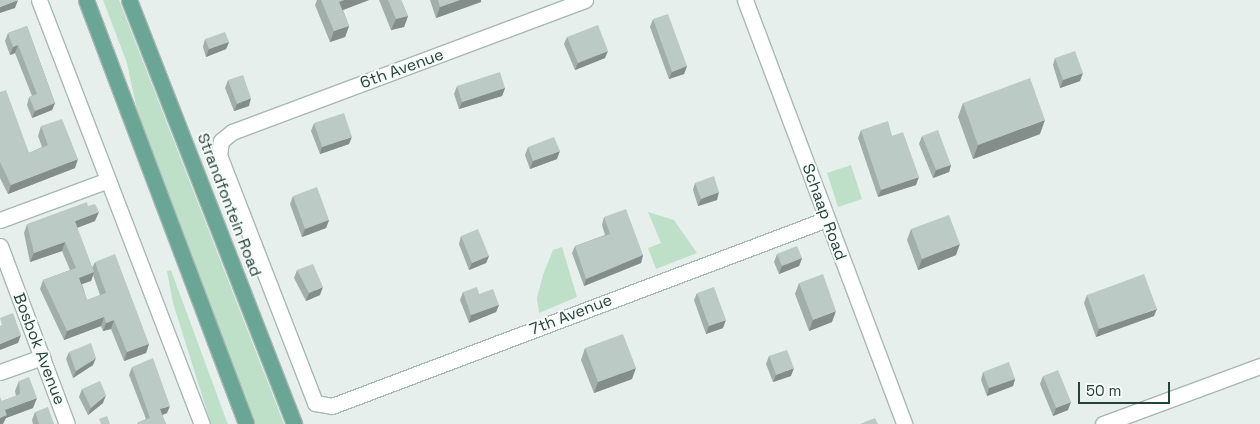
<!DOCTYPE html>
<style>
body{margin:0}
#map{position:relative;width:1260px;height:424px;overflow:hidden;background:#e6efeb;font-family:"Space Grotesk",sans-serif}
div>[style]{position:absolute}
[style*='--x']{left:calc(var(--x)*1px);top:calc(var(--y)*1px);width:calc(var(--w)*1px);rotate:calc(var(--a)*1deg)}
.green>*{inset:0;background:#bfe0c8}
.roads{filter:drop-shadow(1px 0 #a8b8b2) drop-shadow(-1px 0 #a8b8b2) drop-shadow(0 1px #a8b8b2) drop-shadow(0 -1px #a8b8b2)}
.minor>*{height:15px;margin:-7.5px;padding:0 7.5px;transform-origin:7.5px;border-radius:7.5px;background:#fff}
.major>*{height:15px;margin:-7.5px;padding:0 7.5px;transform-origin:7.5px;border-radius:7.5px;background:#6aa596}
.wall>*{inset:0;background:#a1aea9}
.shaded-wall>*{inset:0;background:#838d89}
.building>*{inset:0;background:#bbcac4}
span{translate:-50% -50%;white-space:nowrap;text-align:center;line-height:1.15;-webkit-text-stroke:4px #f7fbf9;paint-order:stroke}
.street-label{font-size:16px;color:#24423a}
.scale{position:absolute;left:1078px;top:382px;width:92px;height:22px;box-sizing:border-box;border:2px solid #24423a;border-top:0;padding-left:6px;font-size:15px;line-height:18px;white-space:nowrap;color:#24423a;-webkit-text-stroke:4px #f7fbf9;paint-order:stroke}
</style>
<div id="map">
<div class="green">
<i style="clip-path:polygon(103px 0,119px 0,284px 424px,254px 424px,138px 115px,127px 63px)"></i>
<i style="clip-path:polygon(851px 165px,862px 199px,838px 207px,827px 173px)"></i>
<i style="clip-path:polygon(648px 212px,674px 220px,697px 253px,656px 269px,648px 248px,661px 243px)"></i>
<i style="clip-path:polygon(562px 247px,577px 297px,539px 313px,537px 298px,543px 275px,553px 250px)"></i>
<i style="clip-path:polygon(171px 270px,227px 422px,228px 424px,211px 424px,173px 303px,167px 271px)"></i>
</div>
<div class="roads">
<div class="minor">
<i style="--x:39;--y:0;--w:454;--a:69"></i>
<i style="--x:585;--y:0;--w:377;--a:159.5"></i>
<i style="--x:232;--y:132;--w:14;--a:141"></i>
<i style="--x:221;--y:141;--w:14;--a:98"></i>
<i style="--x:219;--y:155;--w:266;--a:68.8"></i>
<i style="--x:315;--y:403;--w:17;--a:10"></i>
<i style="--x:332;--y:406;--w:529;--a:-20.7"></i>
<i style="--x:745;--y:0;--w:453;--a:69.4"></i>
<i style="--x:0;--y:220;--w:115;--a:-20.3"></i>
<i style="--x:0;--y:246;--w:190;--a:69.4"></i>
<i style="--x:0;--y:372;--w:45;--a:-19.7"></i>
<i style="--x:1103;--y:424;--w:167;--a:-20.3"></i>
</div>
<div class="major">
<i style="--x:86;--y:0;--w:453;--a:69.3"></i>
<i style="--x:129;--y:0;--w:455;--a:68.7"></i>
</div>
</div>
<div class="wall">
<i style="clip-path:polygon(317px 0,369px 0,343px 10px,349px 26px,345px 37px,330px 42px,315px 5px)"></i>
<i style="clip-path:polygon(379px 0,401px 0,408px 16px,404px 27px,391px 30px)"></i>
<i style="clip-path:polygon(430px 0,481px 0,481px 2px,436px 18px)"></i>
<i style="clip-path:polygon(653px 19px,687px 66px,684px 74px,669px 79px,650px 27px)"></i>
<i style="clip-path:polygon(27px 26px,55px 103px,52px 110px,32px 118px,27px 105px,29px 97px,32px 96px,15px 53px,10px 55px,5px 41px,8px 33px)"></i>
<i style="clip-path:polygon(567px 37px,605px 58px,575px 70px,564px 44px)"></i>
<i style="clip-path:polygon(205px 39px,229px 42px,226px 49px,206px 57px,203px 47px)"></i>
<i style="clip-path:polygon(1055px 58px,1080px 81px,1060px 88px,1053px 65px)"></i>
<i style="clip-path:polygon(228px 80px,249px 106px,234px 111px,225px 88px)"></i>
<i style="clip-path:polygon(457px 86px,505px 88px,502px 96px,459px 109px,454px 94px)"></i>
<i style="clip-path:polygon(0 92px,29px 153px,42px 147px,38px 136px,41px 126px,75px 168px,8px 194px,0 178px)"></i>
<i style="clip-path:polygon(963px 103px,1040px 134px,973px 159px,958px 117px)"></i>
<i style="clip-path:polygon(314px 123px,349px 144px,320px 154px,311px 131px)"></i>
<i style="clip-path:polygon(861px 130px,892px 136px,916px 185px,878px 197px,858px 138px)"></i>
<i style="clip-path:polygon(922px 136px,951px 165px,949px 172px,933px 178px,919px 144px)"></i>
<i style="clip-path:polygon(528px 147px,557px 159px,530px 169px,525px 155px)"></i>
<i style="clip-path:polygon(695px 183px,717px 200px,698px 206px,693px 190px)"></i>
<i style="clip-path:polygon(293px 196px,329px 220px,326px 228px,302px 237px,290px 204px)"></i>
<i style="clip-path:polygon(604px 217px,643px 255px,641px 263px,584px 286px,572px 253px,575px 246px,605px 235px,602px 225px)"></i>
<i style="clip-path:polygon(evenodd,95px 221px,77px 228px,92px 268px,95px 262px,149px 344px,146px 353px,124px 361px,111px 329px,103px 331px,101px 326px,64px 340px,40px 289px,43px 280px,70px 270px,62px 251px,30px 262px,24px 233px,27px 224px,95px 221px,93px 275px,100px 295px,87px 300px,82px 284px,91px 281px,93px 275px)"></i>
<i style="clip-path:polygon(911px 229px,956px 255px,918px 270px,907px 240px)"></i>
<i style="clip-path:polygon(461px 236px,489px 256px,486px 263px,469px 270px,459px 244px)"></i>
<i style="clip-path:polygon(777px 254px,802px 258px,799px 266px,779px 274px,774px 262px)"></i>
<i style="clip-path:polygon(297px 270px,320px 295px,306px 301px,294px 278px)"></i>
<i style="clip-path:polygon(799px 283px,832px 322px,809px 331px,795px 294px)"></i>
<i style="clip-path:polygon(463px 292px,479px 294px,499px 305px,496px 312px,469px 323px,460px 300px)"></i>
<i style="clip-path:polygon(697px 293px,723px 328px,706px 334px,694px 300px)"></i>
<i style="clip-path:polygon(1087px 295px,1154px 316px,1096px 337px,1084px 303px)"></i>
<i style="clip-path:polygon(585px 348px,632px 379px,594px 393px,581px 360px)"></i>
<i style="clip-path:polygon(69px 352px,93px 365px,73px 378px,66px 359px)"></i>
<i style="clip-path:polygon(769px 356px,791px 376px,773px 382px,766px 364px)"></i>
<i style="clip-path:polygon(132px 367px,167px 413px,162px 415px,166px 424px,137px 424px,137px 423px,146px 419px,129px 375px)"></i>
<i style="clip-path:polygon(983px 372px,1015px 379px,1013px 386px,987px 396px,981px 380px)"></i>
<i style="clip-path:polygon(1043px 376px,1068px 410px,1053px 416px,1040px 384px)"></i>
<i style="clip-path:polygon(19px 381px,33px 408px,6px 418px,2px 401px,16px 396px,15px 391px)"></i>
<i style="clip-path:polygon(82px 389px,103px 403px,88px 415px,79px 397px)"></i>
<i style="clip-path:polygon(35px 412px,54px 424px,33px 424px,32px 420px)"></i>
</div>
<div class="shaded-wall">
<i style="clip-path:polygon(18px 0,15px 8px,0 13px,0 7px)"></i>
<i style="clip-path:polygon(344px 0,369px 0,335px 13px,339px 2px)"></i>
<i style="clip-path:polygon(460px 0,481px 0,481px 2px,436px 18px,440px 7px)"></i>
<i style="clip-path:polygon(408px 16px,404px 27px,391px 30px,396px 19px)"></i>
<i style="clip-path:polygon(349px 26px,345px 37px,330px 42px,334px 31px)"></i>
<i style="clip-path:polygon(229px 42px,226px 49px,206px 57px,209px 49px)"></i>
<i style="clip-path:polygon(18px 45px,15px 53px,10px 55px,13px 47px)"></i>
<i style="clip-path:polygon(608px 51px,605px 58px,575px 70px,578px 63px)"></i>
<i style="clip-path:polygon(687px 66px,684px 74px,669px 79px,672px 72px)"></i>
<i style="clip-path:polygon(1083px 73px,1080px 81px,1060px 88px,1063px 80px)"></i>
<i style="clip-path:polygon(505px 88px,502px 96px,459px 109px,462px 102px)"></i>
<i style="clip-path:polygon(251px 98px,249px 106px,234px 111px,237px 104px)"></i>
<i style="clip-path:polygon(55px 103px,52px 110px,32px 118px,35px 111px)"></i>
<i style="clip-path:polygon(1045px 120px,1040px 134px,973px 159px,978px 145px)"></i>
<i style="clip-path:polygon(352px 137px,349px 144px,320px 154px,322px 147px)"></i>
<i style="clip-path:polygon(560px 151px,557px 159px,530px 169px,533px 161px)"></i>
<i style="clip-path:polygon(78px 159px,75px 168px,8px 194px,11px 185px)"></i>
<i style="clip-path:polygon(951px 165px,949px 172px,933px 178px,936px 170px)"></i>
<i style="clip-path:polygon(919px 177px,916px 185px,878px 197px,881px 190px)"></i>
<i style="clip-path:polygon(719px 192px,717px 200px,698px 206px,701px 199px)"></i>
<i style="clip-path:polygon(99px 212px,95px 221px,71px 230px,75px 221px)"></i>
<i style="clip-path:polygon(329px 220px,326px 228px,302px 237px,305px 229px)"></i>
<i style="clip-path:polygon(65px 242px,62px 251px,30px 262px,34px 253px)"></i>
<i style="clip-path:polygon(960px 244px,956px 255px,918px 270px,922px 259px)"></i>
<i style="clip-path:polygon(643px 255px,641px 263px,584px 286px,586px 279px)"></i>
<i style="clip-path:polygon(489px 256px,486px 263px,469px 270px,472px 263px)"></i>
<i style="clip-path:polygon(802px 258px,799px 266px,779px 274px,782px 266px)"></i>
<i style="clip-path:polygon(94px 272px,91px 281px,76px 286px,79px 278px)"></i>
<i style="clip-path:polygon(323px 287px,320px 295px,306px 301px,309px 293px)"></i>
<i style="clip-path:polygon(499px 305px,496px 312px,469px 323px,471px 315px)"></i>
<i style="clip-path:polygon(1157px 309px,1154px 316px,1096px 337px,1099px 329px)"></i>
<i style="clip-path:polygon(836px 311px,832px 322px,809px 331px,813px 320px)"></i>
<i style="clip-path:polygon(104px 317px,101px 326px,64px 340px,67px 331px)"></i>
<i style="clip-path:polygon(114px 320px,111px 329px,103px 331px,106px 323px)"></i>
<i style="clip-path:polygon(726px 320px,723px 328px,706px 334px,709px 326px)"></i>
<i style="clip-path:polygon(21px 335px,18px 343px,0 350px,0 344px)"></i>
<i style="clip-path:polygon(149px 344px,146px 353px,124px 361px,127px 352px)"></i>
<i style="clip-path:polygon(96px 358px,93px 365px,73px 378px,76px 371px)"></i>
<i style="clip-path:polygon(636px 368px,632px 379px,594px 393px,598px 382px)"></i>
<i style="clip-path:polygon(794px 368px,791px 376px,773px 382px,776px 375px)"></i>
<i style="clip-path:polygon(1015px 379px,1013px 386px,987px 396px,989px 388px)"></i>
<i style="clip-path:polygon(106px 395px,103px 403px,88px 415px,91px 408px)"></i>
<i style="clip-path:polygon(37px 398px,33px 408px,6px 418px,3px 424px,0 424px,0 418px,5px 410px)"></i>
<i style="clip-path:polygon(1071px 402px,1068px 410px,1053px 416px,1056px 408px)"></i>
<i style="clip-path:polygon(170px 406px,167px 413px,157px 417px,160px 409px)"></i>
</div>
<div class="building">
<i style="clip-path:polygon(0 0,18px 0,0 7px)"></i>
<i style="clip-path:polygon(321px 0,344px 0,339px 2px,349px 26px,334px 31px)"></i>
<i style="clip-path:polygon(388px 0,401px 0,408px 16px,396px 19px)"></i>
<i style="clip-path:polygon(438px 0,460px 0,440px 7px)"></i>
<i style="clip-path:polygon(668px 14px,687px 66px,672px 72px,653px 19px)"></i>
<i style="clip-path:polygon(598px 25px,608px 51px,578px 63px,567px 37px)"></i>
<i style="clip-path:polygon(27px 26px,55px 103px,35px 111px,29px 97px,37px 94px,18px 45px,13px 47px,8px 33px)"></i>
<i style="clip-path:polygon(225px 32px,229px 42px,209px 49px,205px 39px)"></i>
<i style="clip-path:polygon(1075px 51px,1083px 73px,1063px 80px,1055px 58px)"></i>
<i style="clip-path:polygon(500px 72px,505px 88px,462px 102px,457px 86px)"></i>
<i style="clip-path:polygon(243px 75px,251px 98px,237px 104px,228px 80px)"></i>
<i style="clip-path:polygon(1030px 78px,1045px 120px,978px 145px,963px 103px)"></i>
<i style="clip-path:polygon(6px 90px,29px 153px,48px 145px,41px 126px,62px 119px,78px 159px,11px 185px,0 162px,0 92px)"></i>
<i style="clip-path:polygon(344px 113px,352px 137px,322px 147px,314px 123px)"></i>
<i style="clip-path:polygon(888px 121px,892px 136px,903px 132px,919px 177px,881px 190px,861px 130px)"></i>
<i style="clip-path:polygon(938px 130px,951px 165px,936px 170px,922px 136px)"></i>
<i style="clip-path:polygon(554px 137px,560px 151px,533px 161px,528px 147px)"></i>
<i style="clip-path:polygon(714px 176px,719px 192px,701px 199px,695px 183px)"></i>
<i style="clip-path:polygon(317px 187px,329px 220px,305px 229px,293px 196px)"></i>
<i style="clip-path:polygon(87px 202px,88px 206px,95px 204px,99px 212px,75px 221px,94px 272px,79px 278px,87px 300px,106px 293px,95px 262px,115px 254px,149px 344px,127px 352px,114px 320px,106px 323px,104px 317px,67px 331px,43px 280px,76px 268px,65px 242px,34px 253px,27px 224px)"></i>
<i style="clip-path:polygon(626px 209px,643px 255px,586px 279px,575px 246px,610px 234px,604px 217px)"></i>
<i style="clip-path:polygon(949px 215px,960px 244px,922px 259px,911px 229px)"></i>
<i style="clip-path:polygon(478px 229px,489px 256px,472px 263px,461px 236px)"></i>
<i style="clip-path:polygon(797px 246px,802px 258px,782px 266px,777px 254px)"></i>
<i style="clip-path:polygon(313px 264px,323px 287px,309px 293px,297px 270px)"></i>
<i style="clip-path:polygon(823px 274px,836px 311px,813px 320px,799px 283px)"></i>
<i style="clip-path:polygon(1144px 274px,1157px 309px,1099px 329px,1087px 295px)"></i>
<i style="clip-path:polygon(477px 287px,479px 294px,493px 289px,499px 305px,471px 315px,463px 292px)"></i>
<i style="clip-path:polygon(714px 287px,726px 320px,709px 326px,697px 293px)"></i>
<i style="clip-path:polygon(13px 313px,21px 335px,0 344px,0 326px,2px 325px,0 318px)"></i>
<i style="clip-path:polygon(623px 334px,636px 368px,598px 382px,585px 348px)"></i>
<i style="clip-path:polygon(91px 343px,96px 358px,76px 371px,69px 352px)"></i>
<i style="clip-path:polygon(787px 350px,794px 368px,776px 375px,769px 356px)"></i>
<i style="clip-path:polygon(153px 358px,170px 406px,160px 409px,166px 424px,137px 424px,137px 423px,150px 418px,132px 367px)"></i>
<i style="clip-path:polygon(1009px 362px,1015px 379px,989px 388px,983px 372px)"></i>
<i style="clip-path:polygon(1058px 370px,1071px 402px,1056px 408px,1043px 376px)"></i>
<i style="clip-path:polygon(29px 377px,37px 398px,5px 410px,7px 415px,0 418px,0 397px,2px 401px,20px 394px,19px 381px)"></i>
<i style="clip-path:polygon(100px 381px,106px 395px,91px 408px,82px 389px)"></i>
<i style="clip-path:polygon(48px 407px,54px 424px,39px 424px,35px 412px)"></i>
<i style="clip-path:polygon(107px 416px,110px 424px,101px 424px,99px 419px)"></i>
<i style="clip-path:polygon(875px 418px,878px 424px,860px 424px)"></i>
</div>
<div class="street-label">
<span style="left:402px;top:69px;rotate:-20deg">6th Avenue</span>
<span style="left:229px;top:205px;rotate:69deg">Strandfontein Road</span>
<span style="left:824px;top:212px;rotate:70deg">Schaap Road</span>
<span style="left:571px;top:315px;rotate:-21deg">7th Avenue</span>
<span style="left:39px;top:349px;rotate:69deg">Bosbok Avenue</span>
</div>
<div class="scale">50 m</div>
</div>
